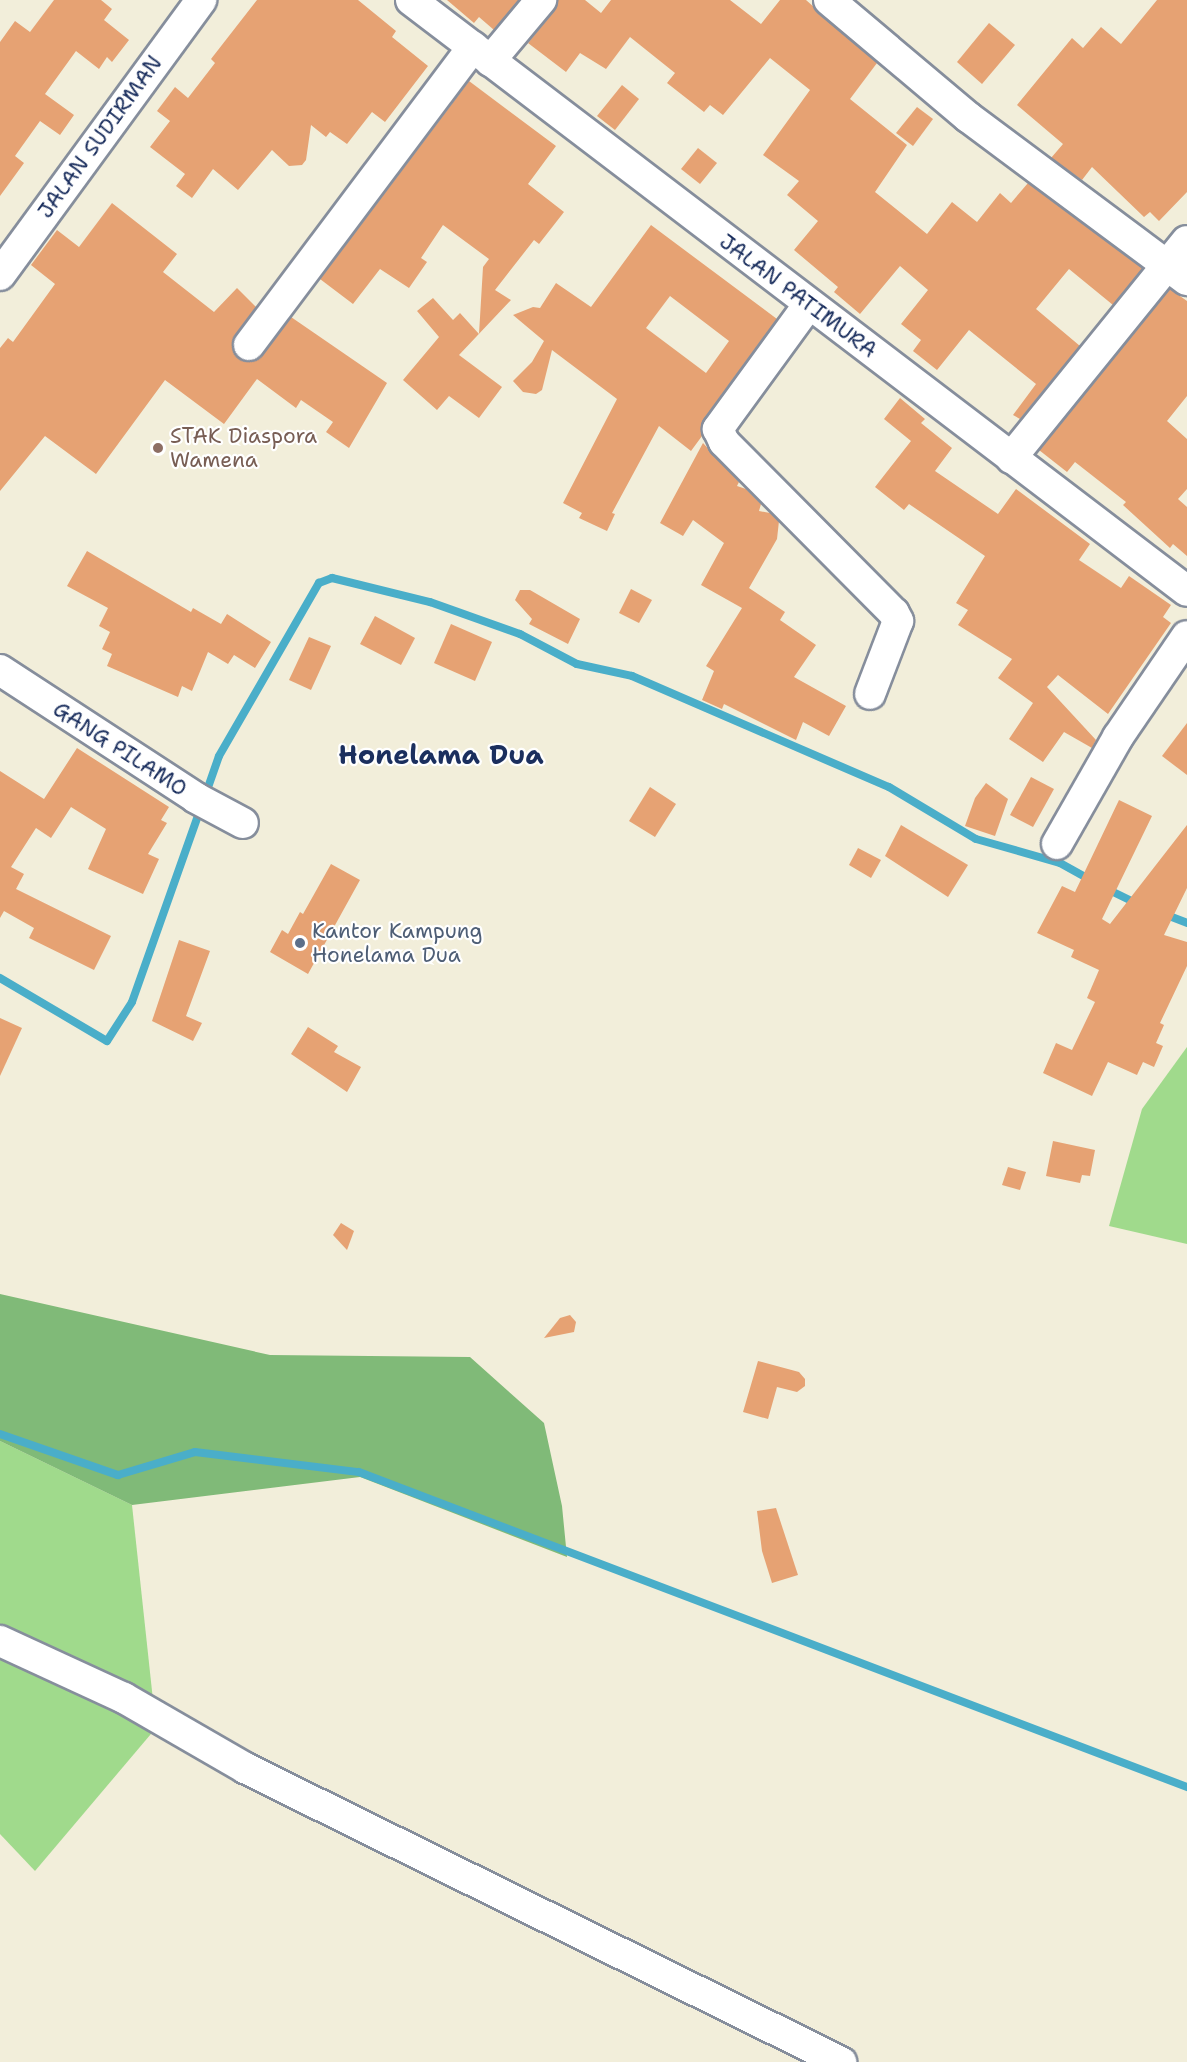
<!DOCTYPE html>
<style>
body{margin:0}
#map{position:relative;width:1187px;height:2062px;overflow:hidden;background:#f2eeda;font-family:"Shantell Sans",sans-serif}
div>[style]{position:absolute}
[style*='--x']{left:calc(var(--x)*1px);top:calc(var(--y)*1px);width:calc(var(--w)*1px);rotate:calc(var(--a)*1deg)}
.green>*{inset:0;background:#a0da8c}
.forest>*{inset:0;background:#80ba78}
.stream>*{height:8px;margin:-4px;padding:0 4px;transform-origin:4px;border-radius:4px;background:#4aaec9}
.building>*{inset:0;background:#e6a273}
.roads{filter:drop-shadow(2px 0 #868e9c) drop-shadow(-2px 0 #868e9c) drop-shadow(0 2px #868e9c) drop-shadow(0 -2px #868e9c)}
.minor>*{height:30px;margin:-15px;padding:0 15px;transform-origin:15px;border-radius:15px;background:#fff}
.dots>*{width:16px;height:16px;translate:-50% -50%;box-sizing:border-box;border:3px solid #fff;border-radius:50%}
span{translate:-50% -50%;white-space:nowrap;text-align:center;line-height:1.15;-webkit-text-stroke:4.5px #fff;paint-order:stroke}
.street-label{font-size:21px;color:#1b2f5e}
.education-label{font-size:21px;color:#785e54}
.left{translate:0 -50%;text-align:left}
.service-label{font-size:21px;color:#4e5e75}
.district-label{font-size:27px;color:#1b2f5e;font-weight:700}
</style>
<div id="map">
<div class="green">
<i style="clip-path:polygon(1187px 1047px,1187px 1244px,1109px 1226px,1142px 1109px)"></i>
<i style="clip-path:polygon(0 1441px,132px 1505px,156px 1728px,35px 1871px,0 1834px)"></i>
</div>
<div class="forest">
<i style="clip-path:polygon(0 1294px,270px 1355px,470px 1357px,544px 1423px,562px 1506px,567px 1557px,360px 1477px,132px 1505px,0 1441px)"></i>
</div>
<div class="stream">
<i style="--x:205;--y:796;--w:42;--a:-70.7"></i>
<i style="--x:219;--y:756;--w:200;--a:-60"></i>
<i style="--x:319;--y:583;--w:14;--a:-21"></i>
<i style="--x:332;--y:578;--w:101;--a:13.8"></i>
<i style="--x:430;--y:602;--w:96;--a:19.6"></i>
<i style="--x:520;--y:634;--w:64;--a:27.8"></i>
<i style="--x:577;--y:664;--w:56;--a:12.3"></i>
<i style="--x:632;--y:676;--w:280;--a:23.4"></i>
<i style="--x:889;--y:787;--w:101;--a:30.9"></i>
<i style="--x:976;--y:839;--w:87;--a:15.9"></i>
<i style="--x:1060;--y:863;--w:35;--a:29"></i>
<i style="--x:1107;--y:889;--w:32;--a:26"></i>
<i style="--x:1164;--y:914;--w:25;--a:21"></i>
<i style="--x:0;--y:978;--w:124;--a:30.5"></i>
<i style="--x:107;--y:1041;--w:46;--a:-57.3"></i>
<i style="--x:132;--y:1002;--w:207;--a:-70.5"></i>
<i style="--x:0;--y:1434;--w:125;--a:19.2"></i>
<i style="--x:118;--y:1475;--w:80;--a:-16.6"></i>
<i style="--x:195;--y:1452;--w:165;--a:7"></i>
<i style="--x:359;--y:1472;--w:886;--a:20.83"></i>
</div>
<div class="building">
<i style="clip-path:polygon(54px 0,101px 0,112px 9px,104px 20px,129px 40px,112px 62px,107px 57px,99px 69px,76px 51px,45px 94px,74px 115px,60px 135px,40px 121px,15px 156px,24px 163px,0 196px,0 42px,15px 21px,30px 32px)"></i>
<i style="clip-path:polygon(257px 0,358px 0,396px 31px,392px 37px,428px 66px,385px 122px,372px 112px,347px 144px,330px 132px,326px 137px,311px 125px,306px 160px,302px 165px,289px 166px,272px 150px,238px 190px,213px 169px,192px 198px,176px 186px,185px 174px,150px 147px,170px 121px,157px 111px,175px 87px,188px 98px,215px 63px,211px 59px)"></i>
<i style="clip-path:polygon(447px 0,519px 0,494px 30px,479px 17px,474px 23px)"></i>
<i style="clip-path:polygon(558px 0,585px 0,601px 13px,611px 0,730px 0,761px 24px,780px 0,806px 0,877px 63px,850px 99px,907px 145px,875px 192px,927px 234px,952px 202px,977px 222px,1000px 193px,1011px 203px,1028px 183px,1143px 268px,1113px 305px,1069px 269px,1036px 309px,1080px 346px,1020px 419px,1013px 415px,1036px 384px,969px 330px,937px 370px,913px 351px,921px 340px,901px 324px,928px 290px,900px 266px,860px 314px,834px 292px,838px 287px,794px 250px,818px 221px,787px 195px,799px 181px,763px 155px,810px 90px,770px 58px,723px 115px,710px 105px,704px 112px,667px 83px,675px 73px,630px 37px,606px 69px,580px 53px,566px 72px,528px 43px,554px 11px)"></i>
<i style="clip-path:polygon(1157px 0,1187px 0,1187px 192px,1159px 221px,1150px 212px,1144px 217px,1092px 167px,1082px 180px,1051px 158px,1063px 144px,1017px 105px,1072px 38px,1083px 48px,1101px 27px,1121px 44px)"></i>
<i style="clip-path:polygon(989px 23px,1015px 45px,982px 84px,957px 62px)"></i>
<i style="clip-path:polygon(469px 81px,556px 146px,528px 184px,564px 212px,539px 244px,534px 240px,495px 290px,511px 300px,459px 355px,502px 387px,479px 418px,449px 396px,437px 410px,403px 380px,439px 337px,417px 311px,433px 298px,453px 320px,460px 313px,479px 334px,483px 267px,489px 259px,443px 225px,421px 258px,427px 262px,409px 288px,380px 269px,353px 304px,320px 279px)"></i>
<i style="clip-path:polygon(622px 85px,639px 99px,615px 130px,597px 116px)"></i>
<i style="clip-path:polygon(917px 107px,933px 119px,913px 146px,896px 133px)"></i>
<i style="clip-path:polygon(698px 148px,717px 163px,700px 184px,681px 169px)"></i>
<i style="clip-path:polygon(112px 203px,177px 254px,163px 272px,214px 312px,237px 288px,256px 307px,232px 342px,239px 359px,255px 361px,262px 356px,291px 317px,387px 383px,349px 448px,326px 432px,333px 422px,301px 400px,296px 408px,257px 379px,224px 424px,165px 380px,96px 474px,45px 436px,0 491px,0 348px,8px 338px,13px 342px,55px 284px,31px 265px,57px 230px,79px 247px)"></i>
<i style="clip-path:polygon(evenodd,651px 225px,777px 319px,704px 419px,702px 436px,691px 451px,659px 426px,612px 513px,615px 514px,607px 531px,579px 518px,582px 513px,563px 503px,617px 399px,552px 350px,542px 390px,536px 394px,523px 392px,513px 381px,532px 362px,544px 341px,513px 315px,533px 307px,540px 308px,556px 283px,591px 307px,651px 225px,670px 296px,729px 341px,706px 373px,646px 328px,670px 296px)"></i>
<i style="clip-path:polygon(1170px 289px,1187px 301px,1187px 396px,1167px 421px,1187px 439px,1187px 489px,1178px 499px,1187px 507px,1187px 556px,1173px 544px,1170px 548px,1123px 505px,1126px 502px,1075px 462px,1067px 472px,1039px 450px)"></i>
<i style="clip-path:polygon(900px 398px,925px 419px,921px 423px,952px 448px,935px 471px,998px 514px,1016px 489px,1090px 544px,1079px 560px,1121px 588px,1129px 576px,1171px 605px,1163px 617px,1171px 623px,1108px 714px,1058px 675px,1047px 687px,1096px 740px,1092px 748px,1064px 732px,1043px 762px,1009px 739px,1033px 703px,998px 678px,1012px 659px,958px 625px,968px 610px,956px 603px,985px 556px,909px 504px,904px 510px,875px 487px,911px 441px,884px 419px)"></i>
<i style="clip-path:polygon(703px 443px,739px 482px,737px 486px,746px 489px,761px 504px,759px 511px,770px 513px,779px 521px,777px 539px,749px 588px,785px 612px,780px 620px,816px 645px,794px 677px,846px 706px,829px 736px,803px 722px,796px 740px,724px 704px,722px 709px,702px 700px,714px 671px,706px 666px,742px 608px,701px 585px,724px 543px,693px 520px,683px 536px,660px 523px)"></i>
<i style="clip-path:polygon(87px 551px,191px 612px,193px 608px,221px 624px,227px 614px,271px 642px,255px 668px,234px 655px,228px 664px,208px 652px,192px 691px,182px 686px,178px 697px,107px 666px,112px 654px,102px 649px,110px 632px,99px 626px,108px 608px,67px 586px)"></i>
<i style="clip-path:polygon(631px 589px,652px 600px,639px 623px,619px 613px)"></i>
<i style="clip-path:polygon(520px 590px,530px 590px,580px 619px,568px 644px,529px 624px,532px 619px,515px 600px)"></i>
<i style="clip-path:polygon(375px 616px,415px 638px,401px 665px,360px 644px)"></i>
<i style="clip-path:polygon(451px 624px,492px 642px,475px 681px,434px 663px)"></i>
<i style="clip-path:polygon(309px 637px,331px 646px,311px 690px,289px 680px)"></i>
<i style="clip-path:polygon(1187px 723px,1187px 775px,1162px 756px)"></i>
<i style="clip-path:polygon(77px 748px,169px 807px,161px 820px,167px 823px,148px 854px,159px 859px,143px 894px,88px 869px,106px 829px,71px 807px,51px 838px,36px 828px,11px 867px,24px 874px,16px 889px,111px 936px,94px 970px,29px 938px,34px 928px,4px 911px,0 918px,0 771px,44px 799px)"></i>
<i style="clip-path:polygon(1031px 777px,1054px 789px,1033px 827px,1010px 815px)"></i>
<i style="clip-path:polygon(986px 783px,1008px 799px,995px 836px,965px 826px,975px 798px)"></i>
<i style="clip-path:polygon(650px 787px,676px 804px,655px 837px,629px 821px)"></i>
<i style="clip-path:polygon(1119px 800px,1152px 816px,1102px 919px,1110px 924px,1187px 825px,1187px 888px,1164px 935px,1187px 942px,1187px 966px,1160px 1023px,1164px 1025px,1156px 1043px,1163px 1046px,1154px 1067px,1143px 1062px,1137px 1075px,1108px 1062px,1092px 1096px,1043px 1073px,1056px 1043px,1072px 1050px,1095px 1002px,1087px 998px,1099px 970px,1071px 957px,1074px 950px,1037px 933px,1062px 886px,1075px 892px)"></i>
<i style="clip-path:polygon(901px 825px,968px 865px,948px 897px,885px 856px)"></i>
<i style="clip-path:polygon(858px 848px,881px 860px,871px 878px,849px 865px)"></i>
<i style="clip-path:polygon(331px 864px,360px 880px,308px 974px,270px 952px,282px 930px,288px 934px,300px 912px,303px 914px)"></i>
<i style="clip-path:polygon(179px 940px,210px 951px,186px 1016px,202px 1023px,193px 1041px,152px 1021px)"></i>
<i style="clip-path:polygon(0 1018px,22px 1028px,0 1076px)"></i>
<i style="clip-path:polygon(308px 1027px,338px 1046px,334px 1052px,361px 1067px,347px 1092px,291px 1054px)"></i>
<i style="clip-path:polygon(1053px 1141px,1095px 1150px,1090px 1176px,1082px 1175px,1080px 1183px,1046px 1176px)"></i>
<i style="clip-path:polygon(1008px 1167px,1026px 1172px,1020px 1190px,1002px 1185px)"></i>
<i style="clip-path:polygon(341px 1223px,354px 1231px,347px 1250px,333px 1235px)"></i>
<i style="clip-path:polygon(570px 1315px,576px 1322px,574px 1332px,544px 1338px,560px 1318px)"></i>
<i style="clip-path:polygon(758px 1361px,799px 1372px,805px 1379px,805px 1386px,797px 1392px,777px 1387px,768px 1419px,743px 1412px)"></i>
<i style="clip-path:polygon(776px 1508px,798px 1575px,772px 1583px,762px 1551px,757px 1511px)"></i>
</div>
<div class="roads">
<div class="minor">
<i style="--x:411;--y:0;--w:975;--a:37.29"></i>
<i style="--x:829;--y:0;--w:182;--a:40.1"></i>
<i style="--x:968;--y:117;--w:273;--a:36.7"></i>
<i style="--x:490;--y:61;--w:80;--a:-50.1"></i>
<i style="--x:0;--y:275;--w:341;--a:-53.8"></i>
<i style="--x:809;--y:304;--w:155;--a:126.1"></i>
<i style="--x:718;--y:429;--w:14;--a:65"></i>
<i style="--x:724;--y:442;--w:241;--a:45.2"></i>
<i style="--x:894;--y:613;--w:9;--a:63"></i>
<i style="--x:898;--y:621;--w:78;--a:111"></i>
<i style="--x:249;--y:345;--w:373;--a:-53.1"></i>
<i style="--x:1011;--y:458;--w:279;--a:-51"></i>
<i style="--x:0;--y:670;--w:234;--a:33.1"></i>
<i style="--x:196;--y:798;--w:53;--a:28"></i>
<i style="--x:1057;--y:844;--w:123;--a:-60.3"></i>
<i style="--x:1118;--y:737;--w:122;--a:-55.7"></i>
<i style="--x:0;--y:1641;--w:136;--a:24.7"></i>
<i style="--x:124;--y:1698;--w:140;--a:30"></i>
<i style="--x:245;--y:1768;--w:665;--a:26.26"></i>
</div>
</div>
<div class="dots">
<i style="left:158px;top:448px;background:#8d6e63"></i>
<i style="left:300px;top:943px;background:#5c6f8a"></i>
</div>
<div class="street-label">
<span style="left:100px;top:137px;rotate:-54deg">JALAN SUDIRMAN</span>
<span style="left:798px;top:296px;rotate:37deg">JALAN PATIMURA</span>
<span style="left:120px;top:749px;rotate:33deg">GANG PILAMO</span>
</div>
<div class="education-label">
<span class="left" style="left:170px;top:448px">STAK Diaspora<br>Wamena</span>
</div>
<div class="service-label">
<span class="left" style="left:312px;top:943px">Kantor Kampung<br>Honelama Dua</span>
</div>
<div class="district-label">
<span style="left:441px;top:755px">Honelama Dua</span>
</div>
</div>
